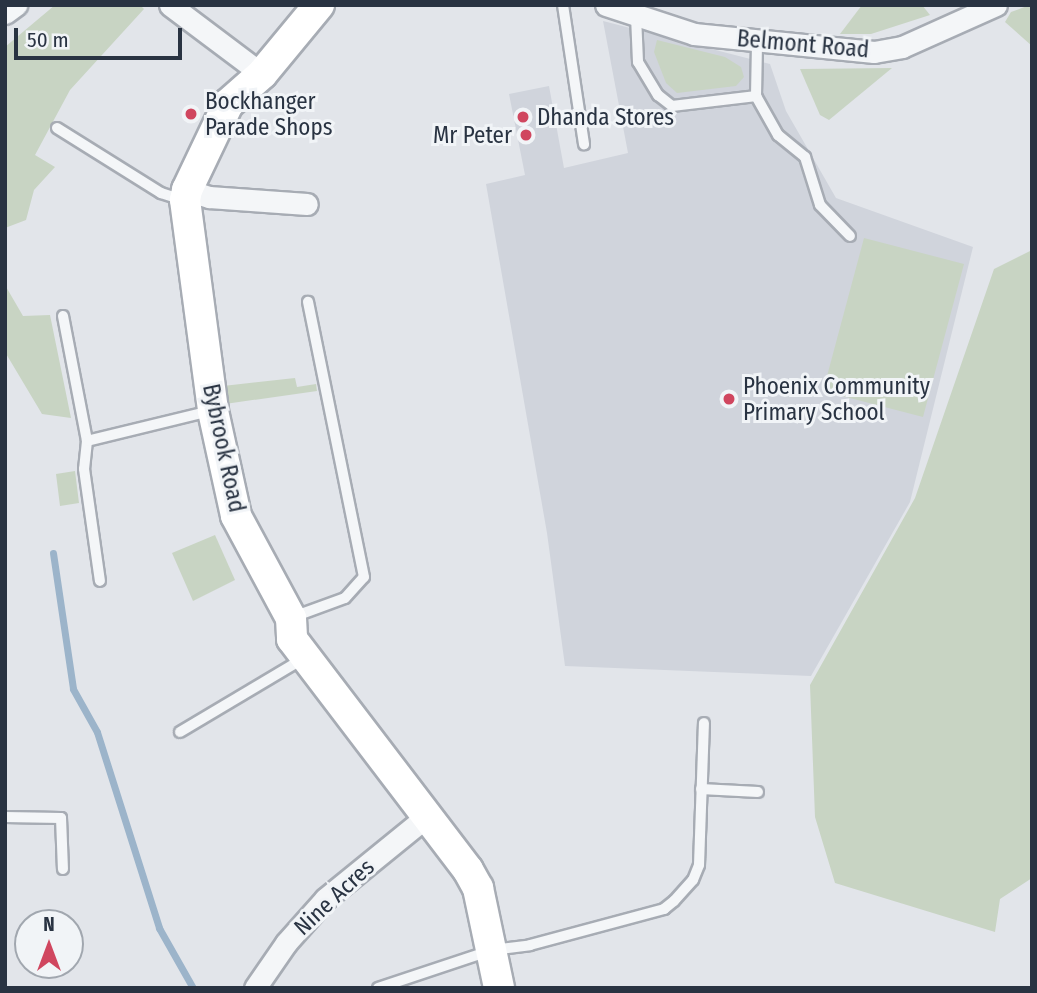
<!DOCTYPE html>
<style>
body{margin:0}
#map{position:relative;width:1037px;height:993px;overflow:hidden;background:#e2e5ea;font-family:"Fira Sans Condensed",sans-serif}
div>[style]{position:absolute}
[style*='--x']{left:calc(var(--x)*1px);top:calc(var(--y)*1px);width:calc(var(--w)*1px);rotate:calc(var(--a)*1deg)}
.built>*{inset:0;background:#d0d4dc}
.green>*{inset:0;background:#c8d4c3}
.stream>*{height:7px;margin:-3.5px;padding:0 3.5px;transform-origin:3.5px;border-radius:3.5px;background:#9cb4ca}
.roads{filter:drop-shadow(2px 0 #a7acb4) drop-shadow(-2px 0 #a7acb4) drop-shadow(0 2px #a7acb4) drop-shadow(0 -2px #a7acb4)}
.lane>*{height:10px;margin:-5px;padding:0 5px;transform-origin:5px;border-radius:5px;background:#f4f6f8}
.street>*{height:21px;margin:-10.5px;padding:0 10.5px;transform-origin:10.5px;border-radius:10.5px;background:#f4f6f8}
.secondary>*{height:30px;margin:-15px;padding:0 15px;transform-origin:15px;border-radius:15px;background:#fff}
.dots>*{width:19px;height:19px;translate:-50% -50%;box-sizing:border-box;border:4px solid #f1f4f7;border-radius:50%}
span{translate:-50% -50%;white-space:nowrap;text-align:center;line-height:1.15;-webkit-text-stroke:6px #f1f4f7;paint-order:stroke}
.street-label{font-size:23px;color:#293342}
.poi-label{font-size:23px;color:#293342}
.left{translate:0 -50%;text-align:left}
.right{translate:-100% -50%;text-align:right}
.frame{position:absolute;inset:0;border:7px solid #293342;pointer-events:none}
.north{position:absolute;left:14px;top:909px;width:70px;height:70px;box-sizing:border-box;background:#f1f4f7;border:2px solid #a1a7af;border-radius:50%;rotate:0deg;font-size:19px;font-weight:700;line-height:28px;text-align:center;color:#293342}
.north::after{content:'';display:block;margin:auto;width:24px;height:32px;background:#d0465f;clip-path:polygon(50% 0,100% 100%,50% 72%,0 100%)}
.scale{position:absolute;left:14px;top:28px;width:168px;height:32px;box-sizing:border-box;border:4px solid #293342;border-top:0;padding-left:9px;font-size:21px;line-height:24px;white-space:nowrap;color:#293342;-webkit-text-stroke:5px #f1f4f7;paint-order:stroke}
</style>
<div id="map">
<div class="built">
<i style="clip-path:polygon(603px 21px,770px 64px,786px 111px,836px 198px,973px 247px,910px 502px,811px 676px,565px 666px,547px 533px,486px 184px,525px 175px,509px 94px,549px 86px,564px 168px,628px 153px)"></i>
</div>
<div class="green">
<i style="clip-path:polygon(55px 5px,140px 5px,144px 9px,70px 90px,35px 155px,55px 167px,34px 190px,26px 220px,5px 228px,5px 47px)"></i>
<i style="clip-path:polygon(862px 5px,922px 5px,930px 15px,871px 34px,840px 34px)"></i>
<i style="clip-path:polygon(1027px 6px,1032px 7px,1032px 46px,1005px 22px,1011px 12px)"></i>
<i style="clip-path:polygon(657px 40px,725px 57px,741px 67px,744px 77px,736px 86px,677px 93px,666px 83px,654px 52px)"></i>
<i style="clip-path:polygon(892px 68px,829px 120px,820px 115px,800px 69px)"></i>
<i style="clip-path:polygon(864px 238px,964px 264px,923px 417px,823px 391px)"></i>
<i style="clip-path:polygon(1032px 250px,1032px 878px,1000px 899px,995px 932px,835px 883px,815px 817px,810px 685px,915px 498px,994px 269px)"></i>
<i style="clip-path:polygon(5px 285px,23px 316px,50px 315px,71px 418px,42px 414px,5px 352px)"></i>
<i style="clip-path:polygon(295px 378px,297px 387px,316px 384px,317px 391px,225px 404px,223px 386px)"></i>
<i style="clip-path:polygon(75px 471px,79px 503px,60px 506px,56px 474px)"></i>
<i style="clip-path:polygon(215px 535px,235px 580px,193px 601px,172px 553px)"></i>
</div>
<div class="stream">
<i style="--x:53;--y:553;--w:137;--a:81.6"></i>
<i style="--x:73;--y:689;--w:49;--a:60.8"></i>
<i style="--x:97;--y:732;--w:206;--a:72.4"></i>
<i style="--x:159;--y:928;--w:69;--a:60.5"></i>
</div>
<div class="roads">
<div class="lane">
<i style="--x:563;--y:5;--w:141;--a:81.4"></i>
<i style="--x:636;--y:16;--w:46;--a:87.5"></i>
<i style="--x:638;--y:62;--w:39;--a:59"></i>
<i style="--x:658;--y:95;--w:18;--a:38"></i>
<i style="--x:672;--y:106;--w:85;--a:-6.8"></i>
<i style="--x:756;--y:96;--w:54;--a:-88.9"></i>
<i style="--x:756;--y:96;--w:45;--a:60.6"></i>
<i style="--x:778;--y:135;--w:35;--a:39"></i>
<i style="--x:805;--y:157;--w:50;--a:72.6"></i>
<i style="--x:820;--y:205;--w:43;--a:45.9"></i>
<i style="--x:57;--y:128;--w:123;--a:32"></i>
<i style="--x:161;--y:193;--w:22;--a:18"></i>
<i style="--x:63;--y:316;--w:127;--a:79.1"></i>
<i style="--x:87;--y:441;--w:28;--a:96"></i>
<i style="--x:84;--y:469;--w:113;--a:81.9"></i>
<i style="--x:87;--y:441;--w:127;--a:-13.7"></i>
<i style="--x:293;--y:617;--w:55;--a:-20.1"></i>
<i style="--x:345;--y:598;--w:28;--a:-48"></i>
<i style="--x:364;--y:577;--w:281;--a:-101.5"></i>
<i style="--x:180;--y:732;--w:144;--a:-30.8"></i>
<i style="--x:701;--y:789;--w:57;--a:3"></i>
<i style="--x:5;--y:817;--w:56;--a:1"></i>
<i style="--x:61;--y:818;--w:51;--a:87.8"></i>
<i style="--x:378;--y:988;--w:120;--a:-18.4"></i>
<i style="--x:492;--y:950;--w:38;--a:-7"></i>
<i style="--x:530;--y:945;--w:139;--a:-15"></i>
<i style="--x:664;--y:909;--w:13;--a:-39"></i>
<i style="--x:674;--y:901;--w:28;--a:-48"></i>
<i style="--x:693;--y:880;--w:16;--a:-68"></i>
<i style="--x:699;--y:865;--w:142;--a:-88"></i>
</div>
<div class="street">
<i style="--x:170;--y:5;--w:115;--a:36.9"></i>
<i style="--x:606;--y:5;--w:93;--a:18.2"></i>
<i style="--x:694;--y:34;--w:181;--a:5.7"></i>
<i style="--x:874;--y:52;--w:28;--a:-10"></i>
<i style="--x:902;--y:47;--w:103;--a:-24.1"></i>
<i style="--x:5;--y:13;--w:14;--a:-36"></i>
<i style="--x:187;--y:190;--w:23;--a:18"></i>
<i style="--x:209;--y:197;--w:98;--a:4.1"></i>
<i style="--x:255;--y:988;--w:55;--a:-55.4"></i>
<i style="--x:286;--y:943;--w:59;--a:-48.4"></i>
<i style="--x:325;--y:899;--w:130;--a:-39.1"></i>
</div>
<div class="secondary">
<i style="--x:319;--y:5;--w:89;--a:129.6"></i>
<i style="--x:262;--y:74;--w:45;--a:138.6"></i>
<i style="--x:228;--y:104;--w:95;--a:115.5"></i>
<i style="--x:187;--y:190;--w:10;--a:101"></i>
<i style="--x:185;--y:200;--w:213;--a:82.4"></i>
<i style="--x:213;--y:411;--w:107;--a:77.6"></i>
<i style="--x:236;--y:516;--w:116;--a:61.7"></i>
<i style="--x:291;--y:618;--w:21;--a:87"></i>
<i style="--x:292;--y:639;--w:290;--a:52.7"></i>
<i style="--x:468;--y:870;--w:21;--a:61"></i>
<i style="--x:478;--y:888;--w:102;--a:78.1"></i>
</div>
</div>
<div class="dots">
<i style="left:191px;top:114px;background:#d0465f"></i>
<i style="left:523px;top:117px;background:#d0465f"></i>
<i style="left:526px;top:135px;background:#d0465f"></i>
<i style="left:729px;top:399px;background:#d0465f"></i>
</div>
<div class="street-label">
<span style="left:803px;top:44px;rotate:5deg">Belmont Road</span>
<span style="left:224px;top:448px;rotate:78deg">Bybrook Road</span>
<span style="left:334px;top:897px;rotate:-43deg">Nine Acres</span>
</div>
<div class="poi-label">
<span class="left" style="left:205px;top:114px">Bockhanger<br>Parade Shops</span>
<span class="left" style="left:537px;top:117px">Dhanda Stores</span>
<span class="right" style="left:512px;top:135px">Mr Peter</span>
<span class="left" style="left:743px;top:399px">Phoenix Community<br>Primary School</span>
</div>
<div class="frame"></div>
<div class="north">N</div>
<div class="scale">50 m</div>
</div>
